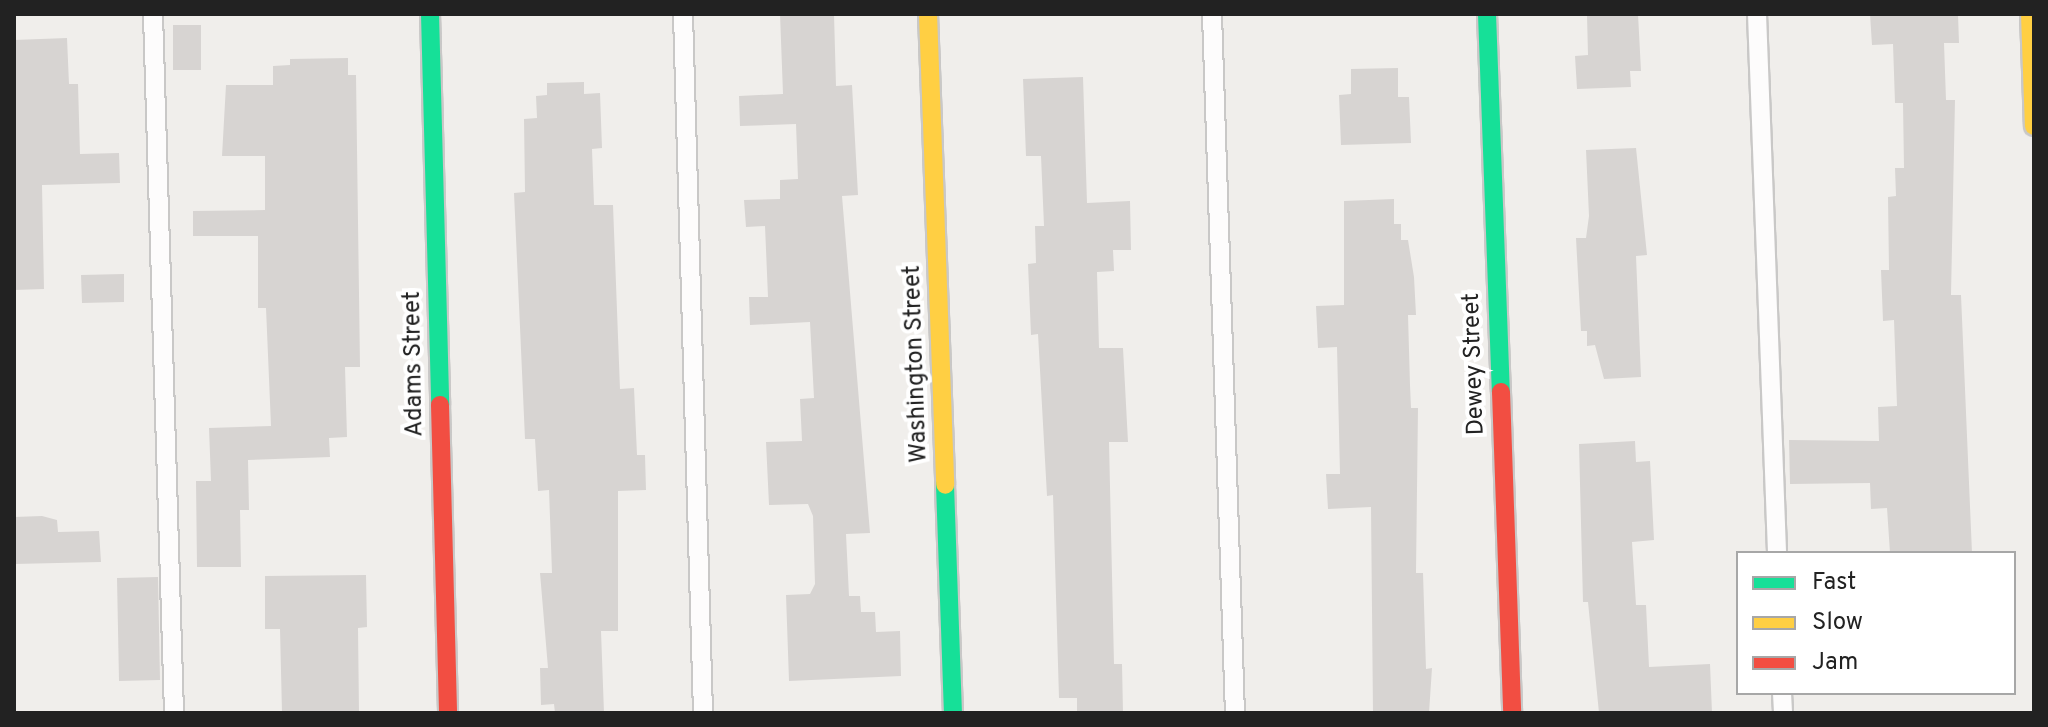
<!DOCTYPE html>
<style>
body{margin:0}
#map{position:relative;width:2048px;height:727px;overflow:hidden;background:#f0eeeb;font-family:Overpass,sans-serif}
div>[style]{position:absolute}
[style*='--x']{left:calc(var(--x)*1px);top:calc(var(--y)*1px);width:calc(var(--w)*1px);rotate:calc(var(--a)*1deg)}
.building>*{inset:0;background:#d7d4d2}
.roads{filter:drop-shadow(2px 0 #c9c8c7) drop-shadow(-2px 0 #c9c8c7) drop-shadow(0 2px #c9c8c7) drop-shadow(0 -2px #c9c8c7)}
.lane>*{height:18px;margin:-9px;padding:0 9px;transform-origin:9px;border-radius:9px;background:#fdfcfc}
.fast>*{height:18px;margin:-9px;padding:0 9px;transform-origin:9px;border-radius:9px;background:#16e098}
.slow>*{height:18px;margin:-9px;padding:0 9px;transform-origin:9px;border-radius:9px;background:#ffcf43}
.jam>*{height:18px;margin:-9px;padding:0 9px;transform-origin:9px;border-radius:9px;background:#f24e42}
span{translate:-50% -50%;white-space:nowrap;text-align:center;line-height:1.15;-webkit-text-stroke:8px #fff;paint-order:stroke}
.street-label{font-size:24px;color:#222}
.frame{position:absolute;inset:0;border:16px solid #222;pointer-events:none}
.legend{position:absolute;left:1736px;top:551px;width:280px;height:144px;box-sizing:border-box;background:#fff;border:2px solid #a7a7a7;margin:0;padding:10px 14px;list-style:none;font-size:24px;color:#222}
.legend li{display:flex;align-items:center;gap:16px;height:40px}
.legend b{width:40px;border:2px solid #a7a7a7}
</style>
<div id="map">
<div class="building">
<i style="clip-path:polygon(780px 14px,834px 14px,836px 86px,852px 85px,858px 195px,842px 196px,870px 533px,846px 534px,849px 596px,860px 596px,861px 612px,875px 612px,876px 632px,900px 631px,901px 676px,789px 681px,786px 595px,810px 594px,815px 584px,813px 516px,808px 504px,769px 505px,766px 442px,802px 441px,800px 399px,814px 398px,810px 322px,750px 325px,749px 297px,768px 297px,765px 226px,746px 227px,744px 200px,780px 199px,780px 180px,798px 179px,796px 124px,740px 126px,739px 96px,783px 94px)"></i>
<i style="clip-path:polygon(1638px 14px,1641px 71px,1630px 71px,1631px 87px,1577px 89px,1575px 56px,1588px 55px,1587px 15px)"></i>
<i style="clip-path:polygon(1870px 14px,1958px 14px,1959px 43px,1944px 43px,1946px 100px,1955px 100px,1951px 295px,1961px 295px,1972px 553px,1890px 553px,1887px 508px,1871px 509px,1870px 483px,1790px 484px,1789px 440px,1879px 441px,1878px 407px,1897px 406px,1894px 320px,1883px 321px,1881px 270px,1889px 270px,1888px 197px,1896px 196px,1895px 168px,1904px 168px,1903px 103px,1895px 103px,1893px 44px,1872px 45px)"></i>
<i style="clip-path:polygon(173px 25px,201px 25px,201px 70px,173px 70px)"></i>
<i style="clip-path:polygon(67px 38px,69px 84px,78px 84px,80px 154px,119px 153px,120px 183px,42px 185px,44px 289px,14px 290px,14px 40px)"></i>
<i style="clip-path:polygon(348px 58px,348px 75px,356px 75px,360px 367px,345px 367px,347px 437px,329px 438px,330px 457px,248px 460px,249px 510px,240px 510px,241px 567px,197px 567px,196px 481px,211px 481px,209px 428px,271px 426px,266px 308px,258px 308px,258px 236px,193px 236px,193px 211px,265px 210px,265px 156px,222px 156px,226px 85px,273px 85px,273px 66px,290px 65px,290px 59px)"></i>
<i style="clip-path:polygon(1398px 68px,1398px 97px,1409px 97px,1411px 143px,1341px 145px,1339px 95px,1351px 94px,1351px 69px)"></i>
<i style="clip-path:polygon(1083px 77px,1087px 203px,1130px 201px,1131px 250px,1113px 250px,1114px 271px,1097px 272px,1099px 348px,1123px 348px,1128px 442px,1109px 442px,1114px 664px,1122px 664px,1123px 713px,1077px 713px,1077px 698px,1059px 698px,1053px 495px,1047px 496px,1038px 334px,1031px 335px,1028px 264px,1036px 263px,1035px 226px,1044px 226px,1041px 156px,1026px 156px,1023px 79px)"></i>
<i style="clip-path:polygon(584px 82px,584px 94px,600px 93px,602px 148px,592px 149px,594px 205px,613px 205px,620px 389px,634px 388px,637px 455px,645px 455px,646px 490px,618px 491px,618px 631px,601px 631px,604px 713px,555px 713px,554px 704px,541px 705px,540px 668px,548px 668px,540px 573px,552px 573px,549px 490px,538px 491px,535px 439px,525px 439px,514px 193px,525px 192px,524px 119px,537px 118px,536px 96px,547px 95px,547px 83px)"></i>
<i style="clip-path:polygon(1636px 148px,1647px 255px,1636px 256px,1641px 377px,1604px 379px,1595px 345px,1587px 346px,1587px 331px,1581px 331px,1576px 238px,1586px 238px,1589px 216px,1586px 150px)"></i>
<i style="clip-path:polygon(1394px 199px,1394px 224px,1401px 224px,1401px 240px,1408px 240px,1414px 277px,1416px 315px,1408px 315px,1410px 385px,1411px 408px,1418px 408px,1416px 573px,1423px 573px,1426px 669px,1432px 668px,1429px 713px,1373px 713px,1371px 507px,1328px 509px,1326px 474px,1340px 474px,1337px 347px,1318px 348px,1316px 306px,1344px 305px,1344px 201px)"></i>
<i style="clip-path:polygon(124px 274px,124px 302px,82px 303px,81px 275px)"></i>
<i style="clip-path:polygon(1635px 441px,1636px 462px,1650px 461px,1654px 540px,1632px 542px,1636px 605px,1646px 605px,1649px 667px,1710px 664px,1712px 713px,1599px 713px,1588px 602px,1583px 602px,1579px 444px)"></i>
<i style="clip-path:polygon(42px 516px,57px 520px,58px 532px,99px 531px,101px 562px,14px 564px,14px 517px)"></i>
<i style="clip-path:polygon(366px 575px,367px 627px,358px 628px,359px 713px,282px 713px,280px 629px,265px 629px,265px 576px)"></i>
<i style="clip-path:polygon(158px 577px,160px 680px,119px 681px,117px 578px)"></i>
</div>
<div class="roads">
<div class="lane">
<i style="--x:153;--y:14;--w:699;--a:88.28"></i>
<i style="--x:683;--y:14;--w:699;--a:88.36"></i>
<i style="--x:1212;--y:14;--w:699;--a:88.12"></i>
<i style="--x:1757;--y:14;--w:539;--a:87.87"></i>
<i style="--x:1782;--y:693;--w:20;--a:87"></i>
</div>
<div class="fast">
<i style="--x:430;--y:14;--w:391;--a:88.5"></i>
<i style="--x:1487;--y:14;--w:378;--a:87.9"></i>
<i style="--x:945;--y:485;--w:228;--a:88"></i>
</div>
<div class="slow">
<i style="--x:928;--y:14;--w:471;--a:87.9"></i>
<i style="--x:2030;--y:14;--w:112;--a:88"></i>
</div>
<div class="jam">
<i style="--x:1501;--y:392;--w:321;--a:88"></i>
<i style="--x:440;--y:405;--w:308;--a:88.5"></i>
</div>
</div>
<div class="street-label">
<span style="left:415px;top:364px;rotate:-91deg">Adams Street</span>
<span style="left:917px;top:364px;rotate:-92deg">Washington Street</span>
<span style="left:1475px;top:364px;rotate:-92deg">Dewey Street</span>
</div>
<div class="frame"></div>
<ul class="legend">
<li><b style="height:10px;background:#16e098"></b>Fast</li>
<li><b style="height:10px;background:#ffcf43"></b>Slow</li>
<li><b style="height:10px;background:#f24e42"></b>Jam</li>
</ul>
</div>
